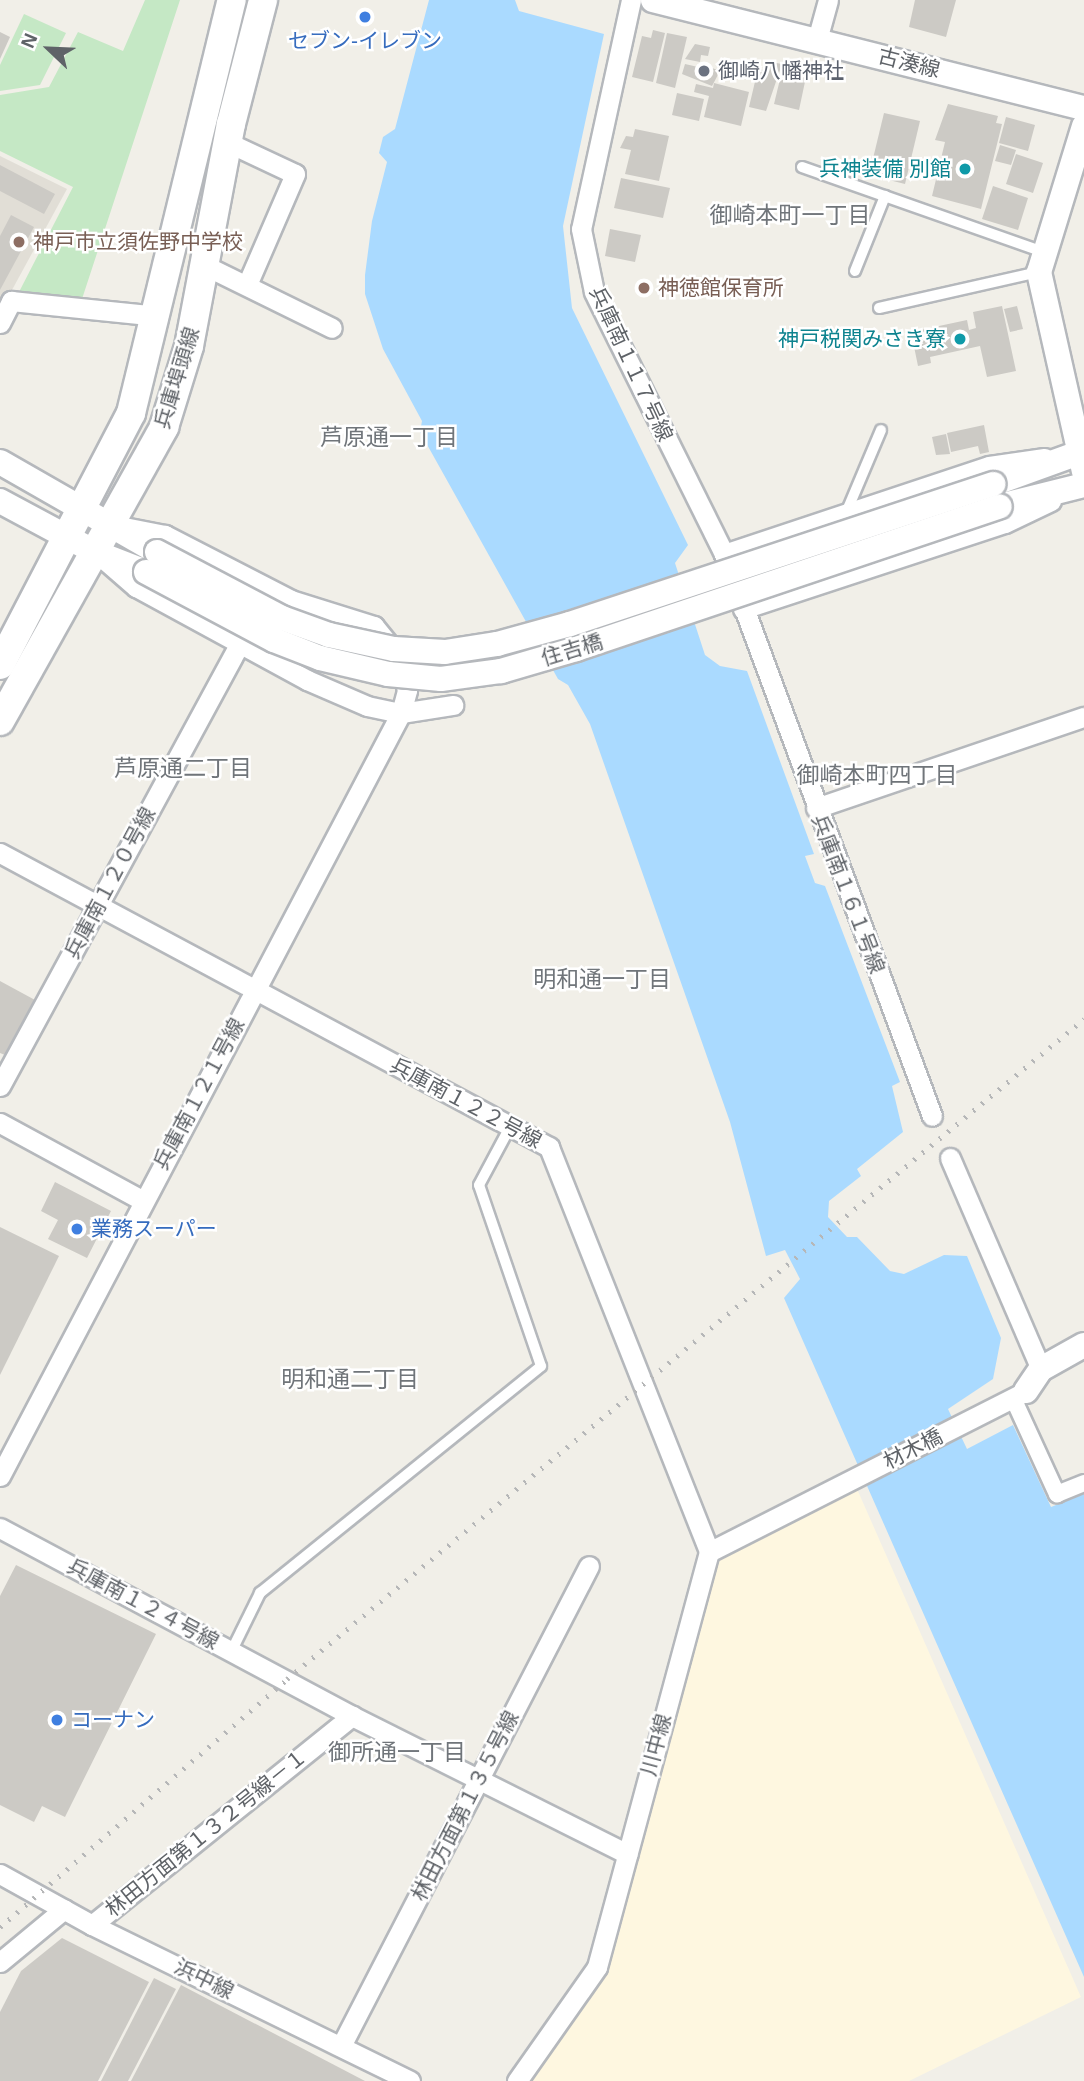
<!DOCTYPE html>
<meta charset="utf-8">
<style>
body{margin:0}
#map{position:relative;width:1084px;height:2081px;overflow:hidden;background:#f1efe8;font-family:Helvetica,"Noto Sans JP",sans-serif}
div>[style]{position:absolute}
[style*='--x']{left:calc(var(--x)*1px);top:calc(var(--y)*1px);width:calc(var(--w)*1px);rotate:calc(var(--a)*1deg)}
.commercial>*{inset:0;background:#fef7e0}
.education>*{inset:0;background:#e1ded6}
.green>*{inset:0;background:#c5e8c5}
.water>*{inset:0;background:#aadaff}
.building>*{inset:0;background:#cccac5}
.roads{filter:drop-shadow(2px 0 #b5b8bc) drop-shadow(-2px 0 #b5b8bc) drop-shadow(0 2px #b5b8bc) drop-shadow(0 -2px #b5b8bc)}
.service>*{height:10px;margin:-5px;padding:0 5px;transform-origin:5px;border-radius:5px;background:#fff}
.pedestrian>*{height:16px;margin:-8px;padding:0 8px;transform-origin:8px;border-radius:8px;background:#fff}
.minor>*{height:19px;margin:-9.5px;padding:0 9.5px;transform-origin:9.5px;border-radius:9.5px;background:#fff}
.tertiary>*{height:24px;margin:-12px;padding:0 12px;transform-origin:12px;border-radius:12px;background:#fff}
.secondary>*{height:28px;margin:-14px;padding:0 14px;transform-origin:14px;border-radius:14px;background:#fff}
.rail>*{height:5px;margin-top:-2.5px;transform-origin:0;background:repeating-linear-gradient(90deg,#b6b7b8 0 2px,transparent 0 11px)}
.bridges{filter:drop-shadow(2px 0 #b5b8bc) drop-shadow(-2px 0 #b5b8bc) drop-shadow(0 2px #b5b8bc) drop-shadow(0 -2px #b5b8bc)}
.tertiary-bridge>*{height:24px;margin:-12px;padding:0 12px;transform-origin:12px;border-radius:12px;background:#fff}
.dots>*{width:19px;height:19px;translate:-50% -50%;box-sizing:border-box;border:4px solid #fff;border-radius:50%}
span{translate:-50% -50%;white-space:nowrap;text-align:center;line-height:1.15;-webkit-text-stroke:5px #fff;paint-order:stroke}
.shop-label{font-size:21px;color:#366cbe}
.left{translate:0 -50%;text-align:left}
.street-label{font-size:21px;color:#5f6368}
.worship-label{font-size:21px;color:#5b616d}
.culture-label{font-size:21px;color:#0d838f}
.right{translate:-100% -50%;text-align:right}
.education-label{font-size:21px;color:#785e54}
.neighbourhood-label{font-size:23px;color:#70757a}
.north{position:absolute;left:14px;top:14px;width:70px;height:70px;-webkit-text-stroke:5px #fff;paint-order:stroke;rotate:293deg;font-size:19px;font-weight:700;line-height:28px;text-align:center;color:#5f6368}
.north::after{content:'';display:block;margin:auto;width:24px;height:32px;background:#5f6368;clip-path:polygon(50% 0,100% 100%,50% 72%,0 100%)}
</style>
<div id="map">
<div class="commercial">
<i style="clip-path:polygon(857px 1489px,1081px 1997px,909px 2081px,529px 2081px,608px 1970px,716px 1562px)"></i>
</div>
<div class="education">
<i style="clip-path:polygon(0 156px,67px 189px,0 312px)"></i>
</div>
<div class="green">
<i style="clip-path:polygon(145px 0,180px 0,82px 299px,19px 292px,73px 187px,0 151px,0 95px,49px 87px,78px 32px,123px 51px)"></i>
<i style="clip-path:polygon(24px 14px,66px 33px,40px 85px,0 91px,0 65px)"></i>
</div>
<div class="water">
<i style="clip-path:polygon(429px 0,515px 0,519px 11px,604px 34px,563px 226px,572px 308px,688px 545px,675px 563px,705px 655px,720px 666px,747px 671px,814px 854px,805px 856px,815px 883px,825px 886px,900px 1082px,892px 1086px,903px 1132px,857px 1169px,861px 1176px,829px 1201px,828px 1217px,847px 1237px,857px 1237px,890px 1271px,904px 1274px,944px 1255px,967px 1256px,1001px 1338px,993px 1379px,948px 1409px,967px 1449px,1013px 1425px,1051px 1507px,1084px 1494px,1084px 1977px,784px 1298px,800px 1279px,785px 1250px,766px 1256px,730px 1122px,590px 724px,568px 685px,558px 679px,420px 432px,422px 421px,383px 349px,365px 294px,365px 275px,372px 221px,387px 162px,379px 153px,383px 137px,395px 129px)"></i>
</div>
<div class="building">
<i style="clip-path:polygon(915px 0,956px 0,946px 37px,909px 27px)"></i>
<i style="clip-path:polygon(653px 30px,665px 33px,653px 82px,632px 77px,642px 36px,651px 38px)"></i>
<i style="clip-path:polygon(0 32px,10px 37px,0 59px)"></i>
<i style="clip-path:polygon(667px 33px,687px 37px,675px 88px,656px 83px)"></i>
<i style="clip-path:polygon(695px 44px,710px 47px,708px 56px,701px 55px,700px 62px,685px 59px)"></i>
<i style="clip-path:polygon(771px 62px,782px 64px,766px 111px,749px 107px,758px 69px,769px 71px)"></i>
<i style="clip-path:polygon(699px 63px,720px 71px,712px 86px,682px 74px,685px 64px,698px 67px)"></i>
<i style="clip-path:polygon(782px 71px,806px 77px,799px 110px,774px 104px)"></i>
<i style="clip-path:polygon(714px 83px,749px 92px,741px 126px,704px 117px,709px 96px,694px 92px,696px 84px,713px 88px)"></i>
<i style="clip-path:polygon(677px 93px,704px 99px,699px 121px,672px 115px)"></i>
<i style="clip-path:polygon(948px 104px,998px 116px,996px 123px,1002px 124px,981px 209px,932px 196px,945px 142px,935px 140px)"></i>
<i style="clip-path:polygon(884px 113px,920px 121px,905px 184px,869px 175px)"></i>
<i style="clip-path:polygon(1006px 117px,1035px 125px,1028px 151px,999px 143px)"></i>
<i style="clip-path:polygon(635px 129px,669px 136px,659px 181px,625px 174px,631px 150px,620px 148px,626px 136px,633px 137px)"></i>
<i style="clip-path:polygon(1000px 145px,1016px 150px,1011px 165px,995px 161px)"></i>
<i style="clip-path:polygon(1016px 154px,1043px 163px,1033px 193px,1006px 184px)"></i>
<i style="clip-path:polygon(0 165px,55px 194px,44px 214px,0 191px)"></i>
<i style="clip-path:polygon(621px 178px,670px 188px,663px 218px,614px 208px)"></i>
<i style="clip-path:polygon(993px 186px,1028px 198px,1018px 230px,982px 219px)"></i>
<i style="clip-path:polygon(11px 215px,34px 227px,0 290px,0 236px)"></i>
<i style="clip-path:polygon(610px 229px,641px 235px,635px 262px,605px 256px)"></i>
<i style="clip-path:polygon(1002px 306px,1016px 371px,987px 377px,980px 346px,930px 357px,931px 363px,918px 366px,911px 332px,967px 320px,969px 330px,976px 328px,973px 312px)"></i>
<i style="clip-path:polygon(1017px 306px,1023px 329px,1010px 332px,1004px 309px)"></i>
<i style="clip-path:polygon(984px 425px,989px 452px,980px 454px,978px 446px,951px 452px,947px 433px)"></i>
<i style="clip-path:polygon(946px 434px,950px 454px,936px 455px,932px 437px)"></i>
<i style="clip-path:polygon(0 981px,35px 1000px,5px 1055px,0 1053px)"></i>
<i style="clip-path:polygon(55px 1182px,111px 1211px,87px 1258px,48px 1239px,58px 1220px,41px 1211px)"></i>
<i style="clip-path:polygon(0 1227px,59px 1256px,0 1375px)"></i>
<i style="clip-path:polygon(16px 1565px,156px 1634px,65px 1817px,42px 1806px,34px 1822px,0 1805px,0 1596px)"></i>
<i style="clip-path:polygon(62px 1938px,149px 1982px,98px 2081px,0 2081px,0 2012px,21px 1971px)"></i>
<i style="clip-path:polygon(154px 1978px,176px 1989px,128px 2081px,101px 2081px)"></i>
<i style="clip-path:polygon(181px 1985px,365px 2081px,131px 2081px)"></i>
</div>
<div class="roads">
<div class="service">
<i style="--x:802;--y:167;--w:256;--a:19.4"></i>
<i style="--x:855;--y:271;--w:81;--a:-68.2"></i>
<i style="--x:879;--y:308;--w:164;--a:-12.7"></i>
<i style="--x:846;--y:513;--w:90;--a:-67.1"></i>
<i style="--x:232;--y:1650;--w:64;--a:-63.8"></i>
<i style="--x:260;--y:1593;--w:361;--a:-38.9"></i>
<i style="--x:541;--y:1366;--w:191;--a:-108.9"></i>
<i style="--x:479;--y:1185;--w:66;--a:-61.9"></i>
</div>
<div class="pedestrian">
<i style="--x:1013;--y:1398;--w:106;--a:65.4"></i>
<i style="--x:1057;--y:1494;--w:29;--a:-22"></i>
</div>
<div class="minor">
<i style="--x:631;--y:0;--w:234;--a:102.3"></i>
<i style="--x:581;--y:229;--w:64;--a:78.3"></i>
<i style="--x:594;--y:292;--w:292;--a:63.6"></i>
<i style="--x:724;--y:554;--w:599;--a:69.69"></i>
<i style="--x:817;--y:40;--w:41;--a:-74.6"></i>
<i style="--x:227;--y:142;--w:75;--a:25.2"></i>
<i style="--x:295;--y:174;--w:121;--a:113.4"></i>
<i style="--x:206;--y:266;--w:140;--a:26.2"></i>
<i style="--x:0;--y:323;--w:25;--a:-63"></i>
<i style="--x:11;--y:301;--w:148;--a:5.8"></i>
<i style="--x:724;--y:554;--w:279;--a:-18.4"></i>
<i style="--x:989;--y:466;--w:56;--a:-8.3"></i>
<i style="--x:106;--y:561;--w:40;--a:41"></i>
<i style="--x:136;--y:587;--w:195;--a:28.5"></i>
<i style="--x:307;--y:680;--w:65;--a:23.4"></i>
<i style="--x:367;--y:706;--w:35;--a:12"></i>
<i style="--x:401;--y:713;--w:53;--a:-8.7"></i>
<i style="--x:743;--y:609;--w:276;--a:-18.2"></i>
<i style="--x:1005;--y:523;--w:51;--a:-25.6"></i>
<i style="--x:816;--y:808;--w:283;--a:-18.8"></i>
<i style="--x:0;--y:853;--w:623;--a:28.17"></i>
<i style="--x:549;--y:1147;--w:435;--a:68.4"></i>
<i style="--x:0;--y:1086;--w:504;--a:-61.55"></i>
<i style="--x:0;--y:1123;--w:162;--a:28.5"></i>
<i style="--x:950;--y:1158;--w:230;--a:66.7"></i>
<i style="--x:0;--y:1476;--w:862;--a:-62.28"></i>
<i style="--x:401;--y:713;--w:24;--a:-75"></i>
<i style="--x:407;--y:690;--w:34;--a:-104"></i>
<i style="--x:399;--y:657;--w:40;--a:-129"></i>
<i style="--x:374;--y:626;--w:87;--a:-162.6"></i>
<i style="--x:291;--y:600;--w:142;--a:-152.7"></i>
<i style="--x:165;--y:535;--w:43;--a:-169.2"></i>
<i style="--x:0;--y:1528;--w:399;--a:28.1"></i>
<i style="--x:352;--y:1716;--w:308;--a:26.6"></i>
<i style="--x:0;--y:1874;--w:105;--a:29"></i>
<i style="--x:92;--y:1925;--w:354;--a:26.1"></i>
<i style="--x:92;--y:1925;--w:334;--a:-38.8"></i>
<i style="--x:0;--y:1962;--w:83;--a:-39.6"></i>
<i style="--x:341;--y:2046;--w:540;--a:-62.68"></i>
<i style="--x:517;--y:2081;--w:139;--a:-54.9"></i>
<i style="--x:597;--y:1967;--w:430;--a:-74.9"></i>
<i style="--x:709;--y:1552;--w:356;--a:-26.9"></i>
</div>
<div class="tertiary">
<i style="--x:653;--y:0;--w:444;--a:14.1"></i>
<i style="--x:1084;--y:126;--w:153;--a:107.1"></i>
<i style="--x:1039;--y:272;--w:204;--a:77.3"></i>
<i style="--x:0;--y:462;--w:181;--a:29.8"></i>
<i style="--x:993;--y:484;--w:97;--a:-19.9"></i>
<i style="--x:0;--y:501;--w:110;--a:28.2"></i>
<i style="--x:97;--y:553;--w:53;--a:21.2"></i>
<i style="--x:1000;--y:506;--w:87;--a:-14"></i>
<i style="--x:1026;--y:1391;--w:27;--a:-56"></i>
<i style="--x:1041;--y:1369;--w:49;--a:-29.2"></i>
</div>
<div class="secondary">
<i style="--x:0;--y:665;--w:284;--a:-62.5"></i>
<i style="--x:131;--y:413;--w:425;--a:-76.3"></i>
<i style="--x:0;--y:721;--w:337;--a:-60.8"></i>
<i style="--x:164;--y:427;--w:85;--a:-72.8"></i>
<i style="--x:189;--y:346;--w:226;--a:-79.3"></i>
<i style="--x:231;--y:124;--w:128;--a:-75.5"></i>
</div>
</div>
<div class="rail">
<i style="--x:0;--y:1927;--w:379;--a:-40.8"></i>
<i style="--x:287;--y:1679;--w:1035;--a:-39.63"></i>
</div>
<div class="bridges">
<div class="tertiary-bridge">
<i style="--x:157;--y:552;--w:141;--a:27.8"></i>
<i style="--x:282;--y:618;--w:50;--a:19.9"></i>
<i style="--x:329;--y:635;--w:66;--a:12.2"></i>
<i style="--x:394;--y:649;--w:51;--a:3.4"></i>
<i style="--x:445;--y:652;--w:53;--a:-8.7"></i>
<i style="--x:497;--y:644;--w:76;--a:-15.3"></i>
<i style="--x:570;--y:624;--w:446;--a:-18.3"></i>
<i style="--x:146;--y:572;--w:145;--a:28"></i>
<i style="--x:274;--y:640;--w:49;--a:21.4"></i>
<i style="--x:320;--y:658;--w:70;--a:13.2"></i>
<i style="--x:388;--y:674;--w:53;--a:5.4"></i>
<i style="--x:441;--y:679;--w:61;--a:-7.6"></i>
<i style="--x:501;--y:671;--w:78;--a:-16.3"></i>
<i style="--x:576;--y:649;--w:447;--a:-18.6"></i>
</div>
</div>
<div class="dots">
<i style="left:365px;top:17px;background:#3f7fe0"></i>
<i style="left:704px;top:71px;background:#6b7280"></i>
<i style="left:965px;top:169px;background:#0f9aa8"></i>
<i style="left:19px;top:242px;background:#8d6e63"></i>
<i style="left:644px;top:288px;background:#8d6e63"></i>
<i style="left:960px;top:339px;background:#0f9aa8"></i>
<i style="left:77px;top:1229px;background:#3f7fe0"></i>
<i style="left:57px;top:1720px;background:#3f7fe0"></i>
</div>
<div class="shop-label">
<span style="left:365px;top:41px">セブン-イレブン</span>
<span class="left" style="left:91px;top:1229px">業務スーパー</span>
<span class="left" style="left:71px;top:1720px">コーナン</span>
</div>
<div class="street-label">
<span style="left:909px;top:63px;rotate:14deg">古湊線</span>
<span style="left:631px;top:364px;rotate:65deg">兵庫南１１７号線</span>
<span style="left:177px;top:378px;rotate:-73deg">兵庫埠頭線</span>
<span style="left:572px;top:650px;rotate:-17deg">住吉橋</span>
<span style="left:110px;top:883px;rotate:-62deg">兵庫南１２０号線</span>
<span style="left:848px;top:894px;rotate:69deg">兵庫南１６１号線</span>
<span style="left:199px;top:1094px;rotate:-62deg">兵庫南１２１号線</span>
<span style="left:466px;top:1103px;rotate:28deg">兵庫南１２２号線</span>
<span style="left:913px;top:1449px;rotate:-27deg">材木橋</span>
<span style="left:143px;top:1604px;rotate:28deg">兵庫南１２４号線</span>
<span style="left:656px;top:1745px;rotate:-75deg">川中線</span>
<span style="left:465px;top:1806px;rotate:-63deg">林田方面第１３５号線</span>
<span style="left:206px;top:1833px;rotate:-39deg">林田方面第１３２号線－１</span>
<span style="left:204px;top:1979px;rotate:26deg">浜中線</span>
</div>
<div class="worship-label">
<span class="left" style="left:718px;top:71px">御崎八幡神社</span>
</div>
<div class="culture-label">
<span class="right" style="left:951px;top:169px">兵神装備 別館</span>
<span class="right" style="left:946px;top:339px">神戸税関みさき寮</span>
</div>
<div class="education-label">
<span class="left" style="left:33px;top:242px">神戸市立須佐野中学校</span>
<span class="left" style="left:658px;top:288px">神徳館保育所</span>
</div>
<div class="neighbourhood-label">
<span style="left:790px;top:215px">御崎本町一丁目</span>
<span style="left:389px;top:437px">芦原通一丁目</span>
<span style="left:183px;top:768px">芦原通二丁目</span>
<span style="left:877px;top:775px">御崎本町四丁目</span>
<span style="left:602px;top:979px">明和通一丁目</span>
<span style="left:350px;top:1379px">明和通二丁目</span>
<span style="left:397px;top:1752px">御所通一丁目</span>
</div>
<div class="north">N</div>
</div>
